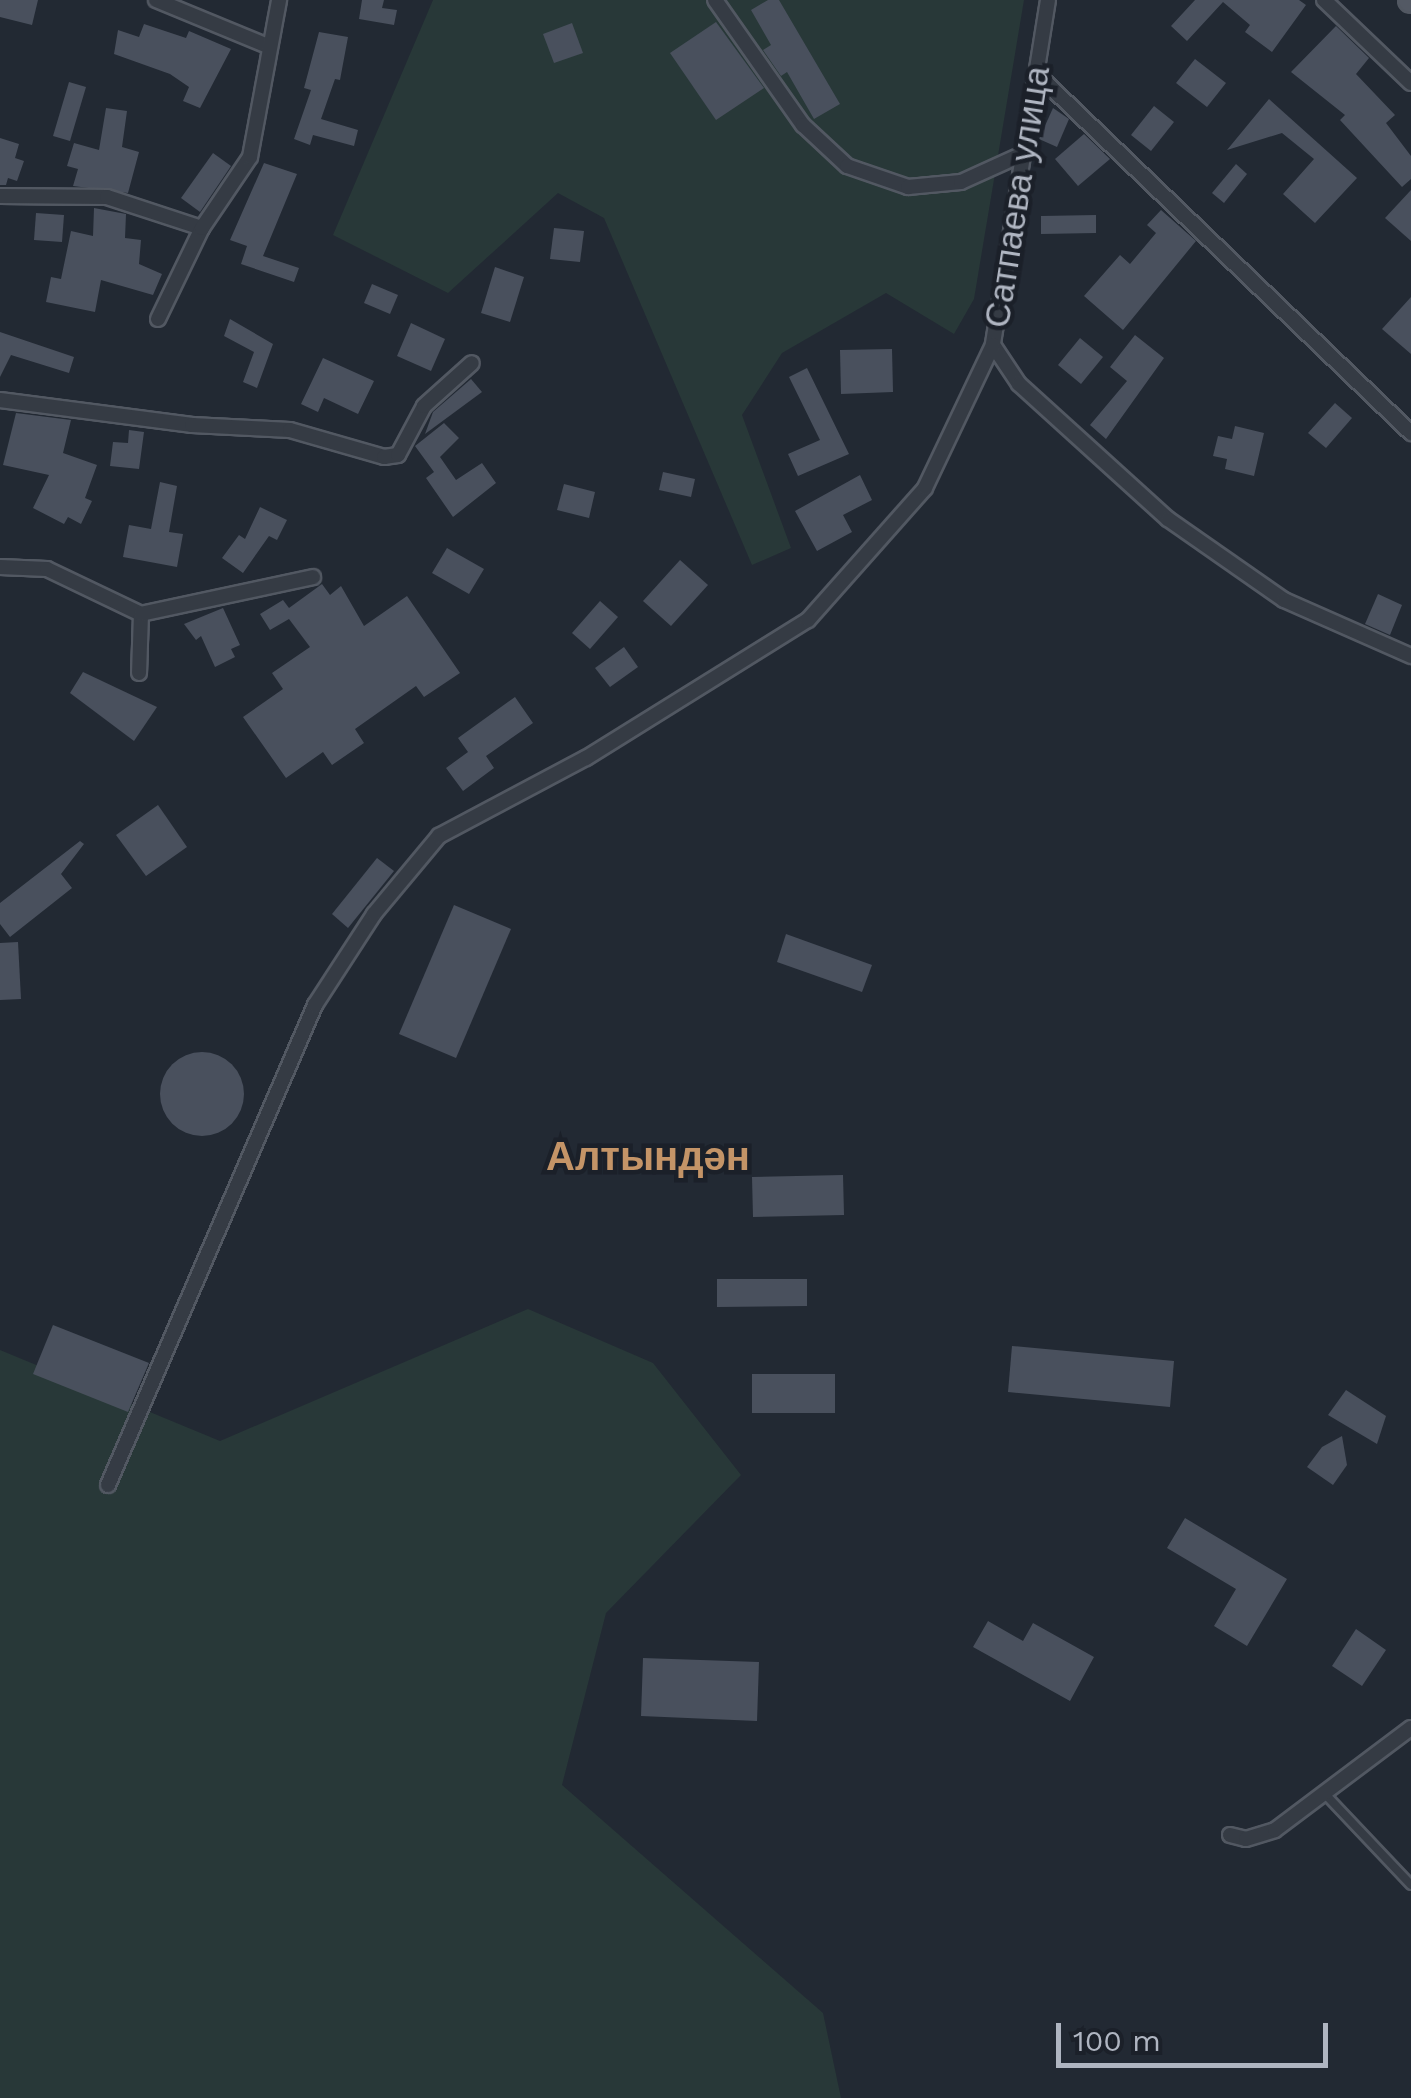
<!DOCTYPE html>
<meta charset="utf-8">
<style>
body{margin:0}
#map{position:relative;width:1411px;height:2098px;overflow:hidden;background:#222933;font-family:"Work Sans",sans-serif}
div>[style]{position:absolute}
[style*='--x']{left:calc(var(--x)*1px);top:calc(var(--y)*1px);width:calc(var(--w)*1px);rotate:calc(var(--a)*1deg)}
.green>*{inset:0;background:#283838}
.building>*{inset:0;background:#49505d}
.round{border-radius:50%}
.roads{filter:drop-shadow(2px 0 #525862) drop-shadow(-2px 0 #525862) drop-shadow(0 2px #525862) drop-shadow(0 -2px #525862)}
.service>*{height:8px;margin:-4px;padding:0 4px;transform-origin:4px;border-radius:4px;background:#353b44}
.minor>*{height:14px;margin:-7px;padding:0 7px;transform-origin:7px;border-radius:7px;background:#353b44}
.primary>*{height:22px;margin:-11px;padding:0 11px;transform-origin:11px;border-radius:11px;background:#535964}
span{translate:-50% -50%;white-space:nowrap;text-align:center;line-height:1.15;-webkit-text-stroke:9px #1b2029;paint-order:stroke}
.street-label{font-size:35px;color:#afb5c1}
.quarter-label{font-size:40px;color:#c49467;font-weight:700}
.scale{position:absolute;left:1056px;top:2023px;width:272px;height:45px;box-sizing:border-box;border:5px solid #afb5c1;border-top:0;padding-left:12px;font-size:30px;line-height:35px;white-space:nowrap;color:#afb5c1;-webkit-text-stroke:8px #1b2029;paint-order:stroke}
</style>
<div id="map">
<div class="green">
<i style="clip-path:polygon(433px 0,1024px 0,974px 299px,954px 334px,886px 293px,782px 353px,742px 415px,791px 548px,752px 565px,604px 218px,558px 193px,448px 293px,333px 235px)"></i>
<i style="clip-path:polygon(528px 1309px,653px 1363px,741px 1475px,606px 1613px,562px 1785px,823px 2013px,841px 2098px,0 2098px,0 1350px,220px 1441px)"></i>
</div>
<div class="building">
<i style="clip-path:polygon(0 0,38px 0,32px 25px,0 17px)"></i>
<i style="clip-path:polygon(362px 0,384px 0,382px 8px,397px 10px,394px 25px,359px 19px)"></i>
<i style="clip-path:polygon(768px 0,779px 0,840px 104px,814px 119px,787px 72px,781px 76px,763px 50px,771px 45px,751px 10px)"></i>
<i style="clip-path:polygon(1195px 0,1299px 0,1306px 5px,1272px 52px,1245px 32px,1250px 25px,1223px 2px,1187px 41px,1171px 26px)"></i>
<i style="clip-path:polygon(716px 22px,764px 88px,716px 120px,670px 53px)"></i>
<i style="clip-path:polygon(572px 23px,583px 53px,554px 63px,543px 34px)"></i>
<i style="clip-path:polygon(144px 24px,186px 38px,189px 31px,231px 49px,200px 108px,183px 101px,189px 87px,170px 74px,114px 54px,118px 30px,139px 37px)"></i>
<i style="clip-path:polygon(1336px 26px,1369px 58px,1356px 74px,1395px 115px,1386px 123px,1411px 156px,1411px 179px,1402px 187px,1340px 120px,1345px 115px,1291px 72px)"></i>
<i style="clip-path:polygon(319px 32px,348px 37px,340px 80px,335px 79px,321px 119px,358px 130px,354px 146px,313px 135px,310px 145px,294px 139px,311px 90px,304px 88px)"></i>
<i style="clip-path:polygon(1195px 59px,1226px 83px,1207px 107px,1176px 83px)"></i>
<i style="clip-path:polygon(69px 82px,86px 87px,70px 141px,53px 136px)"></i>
<i style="clip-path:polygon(1269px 99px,1357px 178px,1315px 223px,1283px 194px,1314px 159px,1282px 133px,1227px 150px)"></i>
<i style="clip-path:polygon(1154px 106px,1174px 122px,1151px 151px,1131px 135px)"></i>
<i style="clip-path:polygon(106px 108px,127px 111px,122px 147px,139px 152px,128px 193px,73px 186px,78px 169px,67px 166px,74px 143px,99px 150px)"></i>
<i style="clip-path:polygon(1053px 108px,1069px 119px,1057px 147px,1039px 139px)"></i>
<i style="clip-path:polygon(1084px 134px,1110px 159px,1078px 186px,1055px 159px)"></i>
<i style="clip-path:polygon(0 138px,19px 144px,15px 158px,24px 161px,17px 181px,8px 178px,6px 185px,0 185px)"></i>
<i style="clip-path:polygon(213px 153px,231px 166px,200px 212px,181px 198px)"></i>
<i style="clip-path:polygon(264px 163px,297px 174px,263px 256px,299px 268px,294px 282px,241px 264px,247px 246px,230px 240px)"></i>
<i style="clip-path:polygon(1236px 164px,1247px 174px,1224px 203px,1212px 193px)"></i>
<i style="clip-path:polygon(1411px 190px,1411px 241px,1385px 218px)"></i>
<i style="clip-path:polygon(94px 208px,126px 214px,125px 238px,141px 240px,139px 264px,162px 274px,153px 295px,101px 280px,95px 312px,46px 302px,51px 277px,61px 279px,71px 231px,93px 236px)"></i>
<i style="clip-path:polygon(1161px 210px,1196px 241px,1123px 330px,1084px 296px,1120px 255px,1130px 264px,1156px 233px,1147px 225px)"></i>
<i style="clip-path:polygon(36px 213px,64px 215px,62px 242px,34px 240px)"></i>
<i style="clip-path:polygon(1096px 215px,1096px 233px,1041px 234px,1041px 216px)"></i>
<i style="clip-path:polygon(554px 228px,584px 231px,580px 262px,550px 259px)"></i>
<i style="clip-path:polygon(495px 267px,524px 277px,510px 322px,481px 313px)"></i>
<i style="clip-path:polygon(372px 284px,398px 295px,390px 314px,364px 303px)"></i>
<i style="clip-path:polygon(1411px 297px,1411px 354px,1382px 329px)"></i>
<i style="clip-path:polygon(230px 319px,273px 344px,257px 388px,243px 382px,254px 352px,224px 336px)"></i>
<i style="clip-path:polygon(411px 323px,445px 339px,431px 371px,397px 356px)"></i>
<i style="clip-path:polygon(0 332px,74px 357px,69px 373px,11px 355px,0 377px)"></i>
<i style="clip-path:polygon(1135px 335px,1164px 358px,1106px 439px,1090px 425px,1127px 381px,1110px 367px)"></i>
<i style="clip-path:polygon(1080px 338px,1103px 357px,1081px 384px,1058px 365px)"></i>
<i style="clip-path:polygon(892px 349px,893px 392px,841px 394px,840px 350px)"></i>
<i style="clip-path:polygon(323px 358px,374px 381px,358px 414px,324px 398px,318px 412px,301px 404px)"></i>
<i style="clip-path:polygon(807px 368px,849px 454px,798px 476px,788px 454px,820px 440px,789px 377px)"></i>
<i style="clip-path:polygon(471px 379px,482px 392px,425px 434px,433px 412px)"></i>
<i style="clip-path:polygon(1335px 403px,1352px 418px,1326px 448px,1308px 433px)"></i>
<i style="clip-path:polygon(16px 413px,71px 420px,63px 453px,97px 465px,85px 498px,92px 501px,81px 524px,68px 517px,64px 524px,33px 508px,49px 475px,3px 465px)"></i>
<i style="clip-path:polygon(444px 423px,459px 438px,440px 457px,456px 480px,482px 463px,496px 483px,453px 517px,426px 478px,434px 472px,415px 446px)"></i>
<i style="clip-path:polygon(1235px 426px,1264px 433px,1254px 476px,1225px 469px,1227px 459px,1213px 456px,1218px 436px,1232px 439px)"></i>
<i style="clip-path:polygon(129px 430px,144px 432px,139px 469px,110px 466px,113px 442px,128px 443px)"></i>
<i style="clip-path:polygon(663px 472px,695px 479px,691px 497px,659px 490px)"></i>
<i style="clip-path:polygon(860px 475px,872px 500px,843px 515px,852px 532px,817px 551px,795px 511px)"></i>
<i style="clip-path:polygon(160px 482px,177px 486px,169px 532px,183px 534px,177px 567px,123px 557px,129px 525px,151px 529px)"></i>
<i style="clip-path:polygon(564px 484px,595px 492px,589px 518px,557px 510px)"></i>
<i style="clip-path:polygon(260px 507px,287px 520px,277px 540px,269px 536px,243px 573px,222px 558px,239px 535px,245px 539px)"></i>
<i style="clip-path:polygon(447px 548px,484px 569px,469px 594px,432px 573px)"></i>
<i style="clip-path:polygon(680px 560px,708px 585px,671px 626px,643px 601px)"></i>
<i style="clip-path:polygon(322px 584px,330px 595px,341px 586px,364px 626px,407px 596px,460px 673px,424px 697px,416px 686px,355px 729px,364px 743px,332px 765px,323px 752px,286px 778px,243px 717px,283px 689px,272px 673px,310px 647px,289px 619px,270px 630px,260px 614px,283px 600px,289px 608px)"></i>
<i style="clip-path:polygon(1378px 594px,1402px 605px,1390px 635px,1365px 624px)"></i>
<i style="clip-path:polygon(600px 601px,618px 617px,590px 649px,572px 633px)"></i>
<i style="clip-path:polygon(223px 608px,240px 645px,231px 649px,235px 657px,215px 667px,201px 636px,196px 640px,184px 624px)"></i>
<i style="clip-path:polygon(624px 647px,638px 667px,610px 687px,595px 668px)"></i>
<i style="clip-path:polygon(83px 672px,157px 707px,134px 741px,70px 693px)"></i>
<i style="clip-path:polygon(515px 697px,533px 723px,486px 756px,494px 768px,463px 791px,446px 768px,468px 752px,458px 738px)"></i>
<i style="clip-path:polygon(158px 805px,187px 847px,146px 876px,116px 835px)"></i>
<i style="clip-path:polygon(80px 841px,84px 844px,61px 874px,72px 888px,10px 937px,0 924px,0 903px)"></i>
<i style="clip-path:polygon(377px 858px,394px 871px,348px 928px,332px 914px)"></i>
<i style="clip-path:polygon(454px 905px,511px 929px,456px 1058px,399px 1034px)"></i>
<i style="clip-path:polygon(786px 934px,872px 965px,862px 992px,777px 962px)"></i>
<i style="clip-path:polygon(18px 942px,21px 999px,0 1000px,0 943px)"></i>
<i class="round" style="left:160px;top:1052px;width:84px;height:84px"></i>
<i style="clip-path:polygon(843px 1175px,844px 1215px,753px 1217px,752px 1177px)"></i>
<i style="clip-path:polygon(717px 1279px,807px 1279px,807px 1306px,717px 1307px)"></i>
<i style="clip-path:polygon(53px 1325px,149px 1363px,128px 1412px,33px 1374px)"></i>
<i style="clip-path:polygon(1012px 1346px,1174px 1361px,1170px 1407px,1008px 1392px)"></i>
<i style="clip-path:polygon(752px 1374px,835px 1374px,835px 1413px,752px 1413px)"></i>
<i style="clip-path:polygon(1346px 1390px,1386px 1416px,1377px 1444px,1328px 1415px)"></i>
<i style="clip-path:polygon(1342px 1436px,1347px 1465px,1333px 1485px,1307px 1467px,1322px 1447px)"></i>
<i style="clip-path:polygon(1185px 1518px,1287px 1579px,1247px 1646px,1214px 1626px,1236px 1589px,1167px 1548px)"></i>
<i style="clip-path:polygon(988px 1621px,1023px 1641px,1033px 1623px,1094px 1657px,1070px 1701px,973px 1647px)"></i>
<i style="clip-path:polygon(1356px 1629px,1386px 1650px,1362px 1686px,1332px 1666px)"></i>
<i style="clip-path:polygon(643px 1658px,759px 1662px,757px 1721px,641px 1716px)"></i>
</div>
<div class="roads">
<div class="service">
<i style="--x:1325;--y:1794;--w:125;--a:46.6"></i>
</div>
<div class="minor">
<i style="--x:156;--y:0;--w:123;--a:22.4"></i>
<i style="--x:715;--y:0;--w:153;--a:54.9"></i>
<i style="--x:803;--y:125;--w:60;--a:43"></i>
<i style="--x:847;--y:166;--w:65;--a:19"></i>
<i style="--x:908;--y:187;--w:53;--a:-5.4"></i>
<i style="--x:961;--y:182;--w:70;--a:-24.4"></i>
<i style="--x:1048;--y:0;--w:349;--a:99.1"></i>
<i style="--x:993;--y:345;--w:47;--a:56.3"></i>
<i style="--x:1019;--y:384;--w:201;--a:42.2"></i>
<i style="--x:1168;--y:519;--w:141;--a:34.9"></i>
<i style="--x:1284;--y:600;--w:139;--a:23.8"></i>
<i style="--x:1324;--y:0;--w:120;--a:43.7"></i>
<i style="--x:1039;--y:76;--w:516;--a:43.82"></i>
<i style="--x:0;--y:196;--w:107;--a:0.5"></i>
<i style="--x:107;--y:197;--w:100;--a:18.1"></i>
<i style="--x:158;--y:319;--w:101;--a:-64.2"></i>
<i style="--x:202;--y:228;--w:86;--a:-55.9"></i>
<i style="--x:250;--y:157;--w:160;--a:-79.5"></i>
<i style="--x:0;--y:400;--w:194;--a:7.4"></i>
<i style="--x:192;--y:425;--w:98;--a:2.9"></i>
<i style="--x:290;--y:430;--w:98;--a:16"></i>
<i style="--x:384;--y:457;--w:14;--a:-8"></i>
<i style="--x:398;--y:455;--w:55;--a:-62"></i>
<i style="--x:424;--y:406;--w:64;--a:-41.9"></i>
<i style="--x:0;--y:567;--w:47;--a:2.4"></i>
<i style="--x:47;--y:569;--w:104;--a:25.6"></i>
<i style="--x:141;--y:614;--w:59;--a:91.9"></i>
<i style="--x:141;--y:614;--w:176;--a:-12.1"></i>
<i style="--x:108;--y:1485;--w:523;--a:-66.67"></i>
<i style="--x:315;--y:1005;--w:108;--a:-57"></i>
<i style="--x:374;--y:914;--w:102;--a:-50.2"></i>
<i style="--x:439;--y:836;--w:166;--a:-28"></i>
<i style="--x:586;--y:758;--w:261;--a:-31.9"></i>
<i style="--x:808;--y:620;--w:176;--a:-48.4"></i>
<i style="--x:925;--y:488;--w:158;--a:-64.6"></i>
<i style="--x:1230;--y:1835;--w:16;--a:14"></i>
<i style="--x:1246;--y:1839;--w:30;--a:-17"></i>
<i style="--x:1275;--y:1830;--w:170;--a:-36.9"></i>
</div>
<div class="primary">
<i style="--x:1410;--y:0;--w:1;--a:45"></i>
</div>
</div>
<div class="street-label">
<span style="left:1017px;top:197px;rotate:-81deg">Сатпаева улица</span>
</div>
<div class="quarter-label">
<span style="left:648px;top:1157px">Алтындән</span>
</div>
<div class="scale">100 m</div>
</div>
